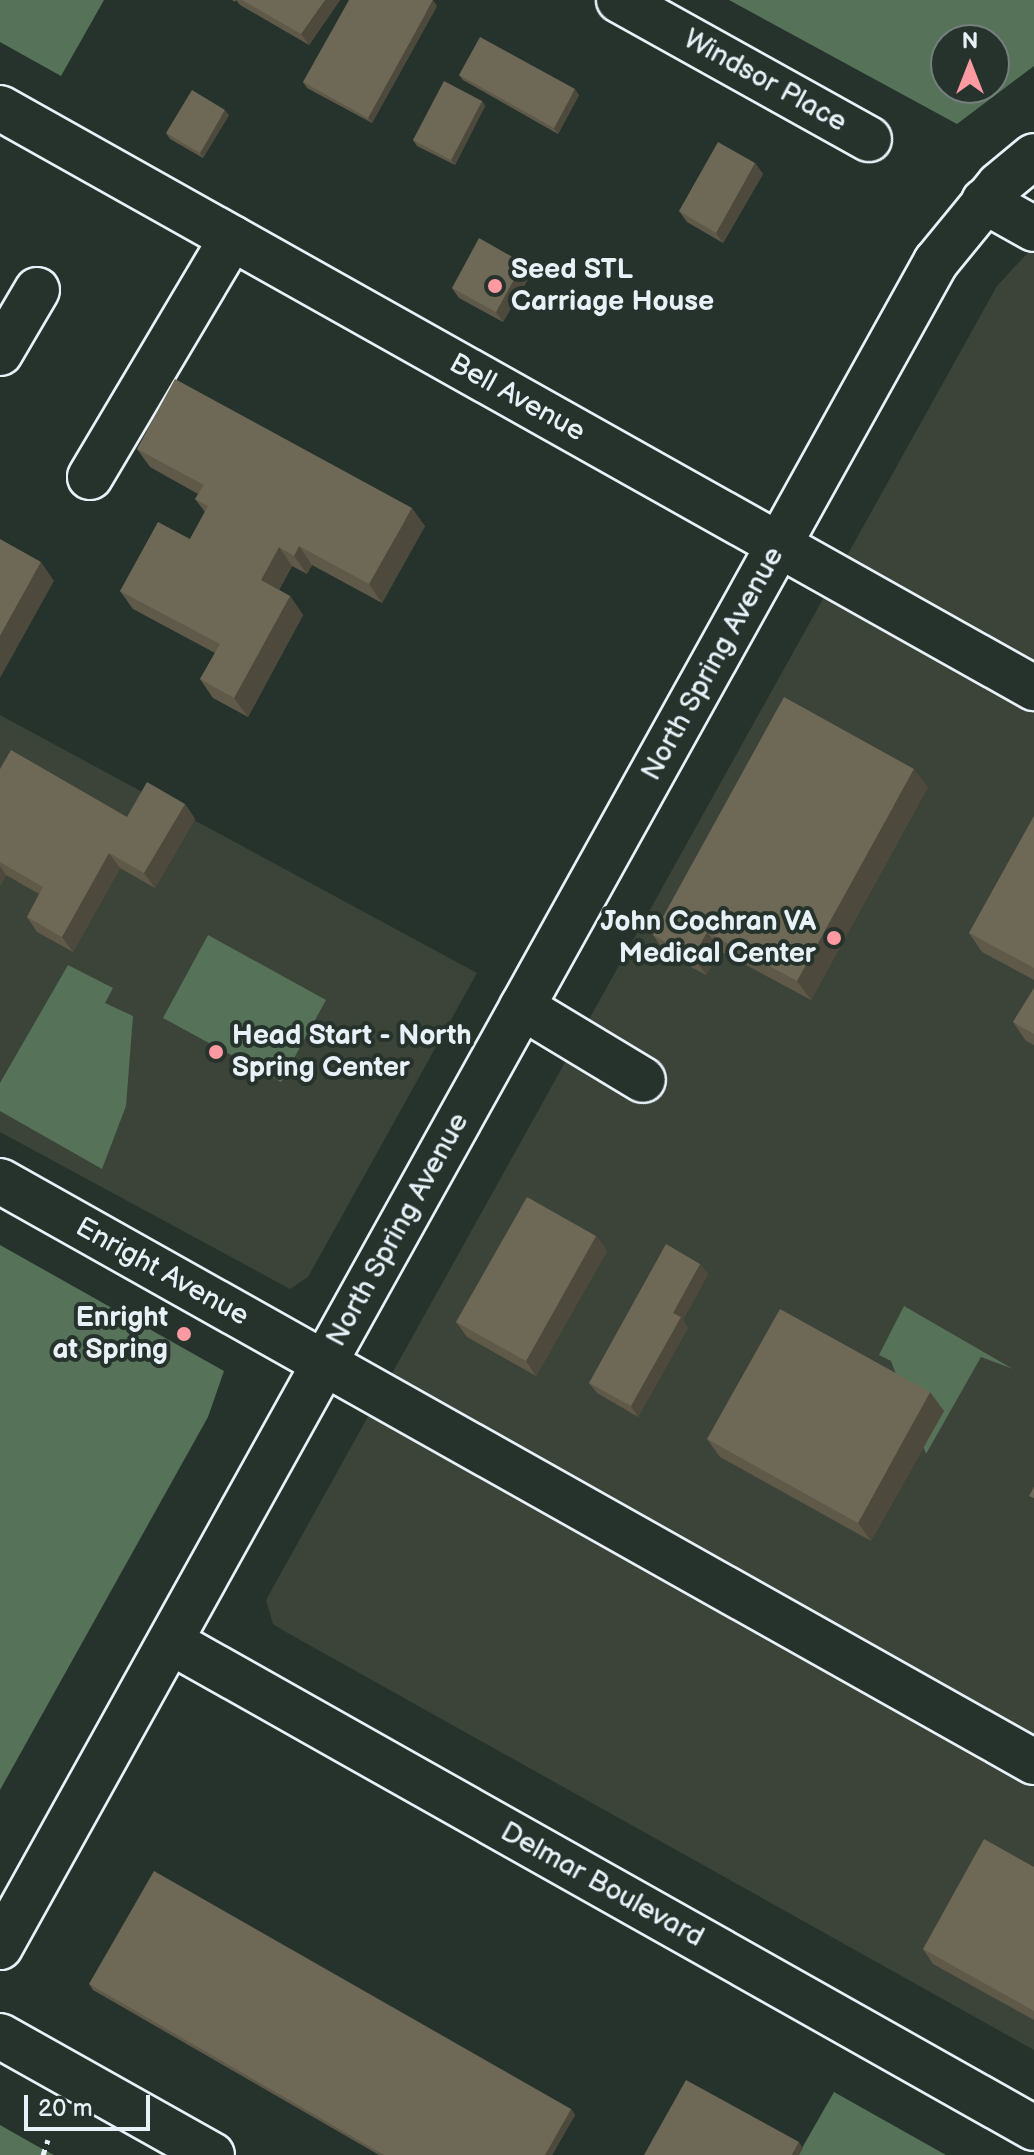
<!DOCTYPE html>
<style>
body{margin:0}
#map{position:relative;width:1034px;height:2155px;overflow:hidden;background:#26332d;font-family:"Balsamiq Sans",sans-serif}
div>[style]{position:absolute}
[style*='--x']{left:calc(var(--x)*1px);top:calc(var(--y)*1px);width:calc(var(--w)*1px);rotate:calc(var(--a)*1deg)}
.built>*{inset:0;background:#3c4339}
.green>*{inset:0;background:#567259}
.path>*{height:5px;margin-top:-2.5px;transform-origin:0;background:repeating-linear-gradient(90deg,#e8f1f8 0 6px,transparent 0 12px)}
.roads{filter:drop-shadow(2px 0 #e8f1f8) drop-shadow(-2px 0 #e8f1f8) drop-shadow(0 2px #e8f1f8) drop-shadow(0 -2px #e8f1f8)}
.minor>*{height:44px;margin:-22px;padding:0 22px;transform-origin:22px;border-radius:22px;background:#26332d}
.wall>*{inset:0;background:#5f594a}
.shaded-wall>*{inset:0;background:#4d493c}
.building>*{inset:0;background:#6e6856}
.dots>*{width:22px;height:22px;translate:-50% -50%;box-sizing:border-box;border:4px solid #26332d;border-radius:50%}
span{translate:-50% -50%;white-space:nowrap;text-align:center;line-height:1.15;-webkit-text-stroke:8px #26332d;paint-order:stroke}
.street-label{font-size:28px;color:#e8f1f8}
.poi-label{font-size:28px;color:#e8f1f8;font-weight:700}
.left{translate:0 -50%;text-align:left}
.right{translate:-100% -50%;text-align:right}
.north{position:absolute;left:930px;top:24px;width:80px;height:80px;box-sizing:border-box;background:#26332d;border:2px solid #747f7e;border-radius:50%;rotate:0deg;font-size:22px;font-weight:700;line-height:32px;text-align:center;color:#e8f1f8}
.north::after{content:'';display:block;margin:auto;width:28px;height:36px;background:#ff9aa2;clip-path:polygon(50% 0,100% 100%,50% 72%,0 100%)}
.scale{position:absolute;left:24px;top:2095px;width:126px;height:36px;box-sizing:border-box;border:4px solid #e8f1f8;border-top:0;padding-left:10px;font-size:24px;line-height:28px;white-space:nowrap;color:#e8f1f8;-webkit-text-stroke:6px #26332d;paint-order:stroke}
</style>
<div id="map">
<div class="built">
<i style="clip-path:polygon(1034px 246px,1034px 2050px,286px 1632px,273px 1624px,266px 1600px,997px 286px)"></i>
<i style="clip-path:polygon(0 715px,477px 973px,308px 1277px,290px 1289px,0 1132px)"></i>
</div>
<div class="green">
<i style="clip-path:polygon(0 0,104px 0,61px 76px,0 42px)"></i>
<i style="clip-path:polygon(evenodd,729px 0,1034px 0,1034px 66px,957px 124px,729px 0,946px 40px,994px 40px,994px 88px,946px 88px,946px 40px)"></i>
<i style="clip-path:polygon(208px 935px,326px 1000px,281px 1082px,163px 1018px)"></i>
<i style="clip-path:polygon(68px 965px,113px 988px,105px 1003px,133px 1016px,126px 1106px,102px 1169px,0 1111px,0 1083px)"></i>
<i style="clip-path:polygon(0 1245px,224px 1371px,208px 1417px,0 1790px)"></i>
<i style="clip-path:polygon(904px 1306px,1013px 1369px,981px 1357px,926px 1454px,891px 1361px,879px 1355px)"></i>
<i style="clip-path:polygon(834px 2092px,946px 2155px,798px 2155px)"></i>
<i style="clip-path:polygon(0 2125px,37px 2146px,54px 2155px,0 2155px)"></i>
</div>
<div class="path">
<i style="--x:43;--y:2155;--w:16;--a:-72"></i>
</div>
<div class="roads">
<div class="minor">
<i style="--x:619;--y:0;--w:286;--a:29.1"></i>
<i style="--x:0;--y:108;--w:1186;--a:29.29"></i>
<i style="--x:984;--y:201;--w:57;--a:29.2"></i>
<i style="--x:0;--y:353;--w:73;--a:-59.6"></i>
<i style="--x:90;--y:477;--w:278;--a:-59.3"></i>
<i style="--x:522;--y:1007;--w:141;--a:31.1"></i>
<i style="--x:0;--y:1181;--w:1186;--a:29.33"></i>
<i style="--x:171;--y:1642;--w:990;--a:29.39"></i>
<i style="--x:0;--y:1947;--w:1928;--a:-60.95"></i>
<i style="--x:936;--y:262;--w:99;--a:-50.7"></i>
<i style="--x:999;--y:185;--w:45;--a:-39.6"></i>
<i style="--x:0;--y:2036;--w:243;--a:29.3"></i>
</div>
</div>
<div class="wall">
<i style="clip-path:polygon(232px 0,340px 0,309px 45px,240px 5px,236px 0,235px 2px)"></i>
<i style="clip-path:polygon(437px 6px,372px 123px,307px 88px,303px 82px)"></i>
<i style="clip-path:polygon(459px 75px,579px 95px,558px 134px,463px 80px)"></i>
<i style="clip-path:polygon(482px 101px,485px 106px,455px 165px,417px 146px,413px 140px)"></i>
<i style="clip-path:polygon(229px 115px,203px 158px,170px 139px,166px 133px)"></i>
<i style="clip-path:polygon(755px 163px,763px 174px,723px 243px,687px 222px,679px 211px)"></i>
<i style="clip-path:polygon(531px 274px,503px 322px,459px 298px,452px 288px)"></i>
<i style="clip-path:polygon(137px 449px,425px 526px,382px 603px,312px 565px,307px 574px,292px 566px,279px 590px,290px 596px,303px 615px,248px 717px,213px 698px,200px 679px,215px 653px,133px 609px,120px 591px,190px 539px,205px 512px,195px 499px,198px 494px,150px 467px)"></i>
<i style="clip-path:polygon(0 769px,127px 817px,185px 804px,195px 819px,155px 888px,120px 868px,73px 952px,37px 932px,27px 917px,39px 894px,6px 875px,0 886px)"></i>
<i style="clip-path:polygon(928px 787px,811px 1000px,720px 951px,706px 975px,666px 954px,653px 935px)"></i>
<i style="clip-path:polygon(1034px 816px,1034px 980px,982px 952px,969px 933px)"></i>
<i style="clip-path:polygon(1034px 988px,1034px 1045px,1026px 1041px,1013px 1022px)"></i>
<i style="clip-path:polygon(596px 1236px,607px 1251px,536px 1376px,467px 1337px,456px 1322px)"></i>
<i style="clip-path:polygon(700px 1264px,708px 1274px,683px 1320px,688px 1328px,638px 1417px,597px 1393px,589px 1383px)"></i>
<i style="clip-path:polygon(944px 1411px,871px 1541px,720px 1457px,707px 1439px)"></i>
<i style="clip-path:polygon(1034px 1867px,1034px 2020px,933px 1964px,923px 1949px)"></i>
<i style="clip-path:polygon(89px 1984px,571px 2109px,575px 2115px,552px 2155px,379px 2155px,93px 1990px)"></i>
</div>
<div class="shaded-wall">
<i style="clip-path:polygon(325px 0,340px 0,309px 45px,301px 34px)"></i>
<i style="clip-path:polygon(433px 0,437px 6px,372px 123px,368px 118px)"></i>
<i style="clip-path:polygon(575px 89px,579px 95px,558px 134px,554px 128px)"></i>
<i style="clip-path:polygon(482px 101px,485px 106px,455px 165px,451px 160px)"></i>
<i style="clip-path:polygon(225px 110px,229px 115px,203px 158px,200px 153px)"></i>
<i style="clip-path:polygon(755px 163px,763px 174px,723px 243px,716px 233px)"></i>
<i style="clip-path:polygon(523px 263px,531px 274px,503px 322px,496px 312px)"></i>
<i style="clip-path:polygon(412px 508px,425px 526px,382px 603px,369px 584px)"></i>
<i style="clip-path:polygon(299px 546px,312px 565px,307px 574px,294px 556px)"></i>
<i style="clip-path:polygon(279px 547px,292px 566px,274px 599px,261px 580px)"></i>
<i style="clip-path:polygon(41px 562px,54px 581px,0 678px,0 636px)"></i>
<i style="clip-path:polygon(290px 596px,303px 615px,248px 717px,234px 698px)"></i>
<i style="clip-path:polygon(914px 769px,928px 787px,811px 1000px,797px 981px)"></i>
<i style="clip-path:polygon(185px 804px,195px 819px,155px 888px,144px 873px)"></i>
<i style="clip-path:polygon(109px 853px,120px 868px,73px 952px,62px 937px)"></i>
<i style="clip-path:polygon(0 866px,6px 875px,0 886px)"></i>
<i style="clip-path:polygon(707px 932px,720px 951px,706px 975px,693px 957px)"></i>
<i style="clip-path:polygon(596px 1236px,607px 1251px,536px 1376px,526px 1361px)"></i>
<i style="clip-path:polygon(700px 1264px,708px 1274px,683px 1320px,688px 1328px,638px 1417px,631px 1406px,673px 1313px)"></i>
<i style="clip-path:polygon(930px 1392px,944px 1411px,871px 1541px,858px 1523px)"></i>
<i style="clip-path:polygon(571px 2109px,575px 2115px,552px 2155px,545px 2155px)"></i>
<i style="clip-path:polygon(799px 2142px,803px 2148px,799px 2155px,792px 2155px)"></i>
</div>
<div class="building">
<i style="clip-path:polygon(242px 0,325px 0,301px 34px)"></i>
<i style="clip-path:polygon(349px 0,433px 0,368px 118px,303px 82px)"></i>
<i style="clip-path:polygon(480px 37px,575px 89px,554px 128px,459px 75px)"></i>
<i style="clip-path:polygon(444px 81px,482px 101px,451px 160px,413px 140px)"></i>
<i style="clip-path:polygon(192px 90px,225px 110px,200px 153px,166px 133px)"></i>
<i style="clip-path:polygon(718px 142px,755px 163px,716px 233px,679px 211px)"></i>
<i style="clip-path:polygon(479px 238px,523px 263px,496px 312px,452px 288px)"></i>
<i style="clip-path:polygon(175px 379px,412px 508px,369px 584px,299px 546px,294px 556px,279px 547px,261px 580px,290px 596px,234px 698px,200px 679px,220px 644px,120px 591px,158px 522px,190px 539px,208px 506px,195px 499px,204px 485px,137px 449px)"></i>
<i style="clip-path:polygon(0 539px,41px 562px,0 636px)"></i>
<i style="clip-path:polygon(784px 697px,914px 769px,797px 981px,707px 932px,693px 957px,653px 935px)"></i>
<i style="clip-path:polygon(11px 750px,127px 817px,147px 782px,185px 804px,144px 873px,109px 853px,62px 937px,27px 917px,43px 887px,0 862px,0 769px)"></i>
<i style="clip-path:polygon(1034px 816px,1034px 968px,969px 933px)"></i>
<i style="clip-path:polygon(1034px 988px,1034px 1034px,1013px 1022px)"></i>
<i style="clip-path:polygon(527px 1197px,596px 1236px,526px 1361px,456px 1322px)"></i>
<i style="clip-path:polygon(666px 1244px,700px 1264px,673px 1313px,681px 1317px,631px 1406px,589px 1383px)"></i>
<i style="clip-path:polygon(780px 1309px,930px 1392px,858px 1523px,707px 1439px)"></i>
<i style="clip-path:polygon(1034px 1487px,1034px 1498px,1029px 1496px)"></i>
<i style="clip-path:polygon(984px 1839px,1034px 1867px,1034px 2011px,923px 1949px)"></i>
<i style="clip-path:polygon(154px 1871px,571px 2109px,545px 2155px,384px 2155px,89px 1984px)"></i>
<i style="clip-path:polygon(686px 2080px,799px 2142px,792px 2155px,644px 2155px)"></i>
</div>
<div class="dots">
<i style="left:495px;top:286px;background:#ff9aa2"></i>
<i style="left:834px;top:938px;background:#ff9aa2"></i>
<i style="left:216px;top:1052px;background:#ff9aa2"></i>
<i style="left:184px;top:1334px;background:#ff9aa2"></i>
</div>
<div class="street-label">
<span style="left:765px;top:81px;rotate:29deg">Windsor Place</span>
<span style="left:517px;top:398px;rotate:29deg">Bell Avenue</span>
<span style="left:713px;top:664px;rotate:-61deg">North Spring Avenue</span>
<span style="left:398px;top:1230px;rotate:-61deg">North Spring Avenue</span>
<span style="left:162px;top:1272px;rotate:29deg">Enright Avenue</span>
<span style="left:602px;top:1885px;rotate:29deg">Delmar Boulevard</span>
</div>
<div class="poi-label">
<span class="left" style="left:511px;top:286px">Seed STL<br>Carriage House</span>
<span class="right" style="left:816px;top:938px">John Cochran VA<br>Medical Center</span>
<span class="left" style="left:232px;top:1052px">Head Start - North<br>Spring Center</span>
<span class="right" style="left:168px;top:1334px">Enright<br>at Spring</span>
</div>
<div class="north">N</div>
<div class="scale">20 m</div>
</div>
